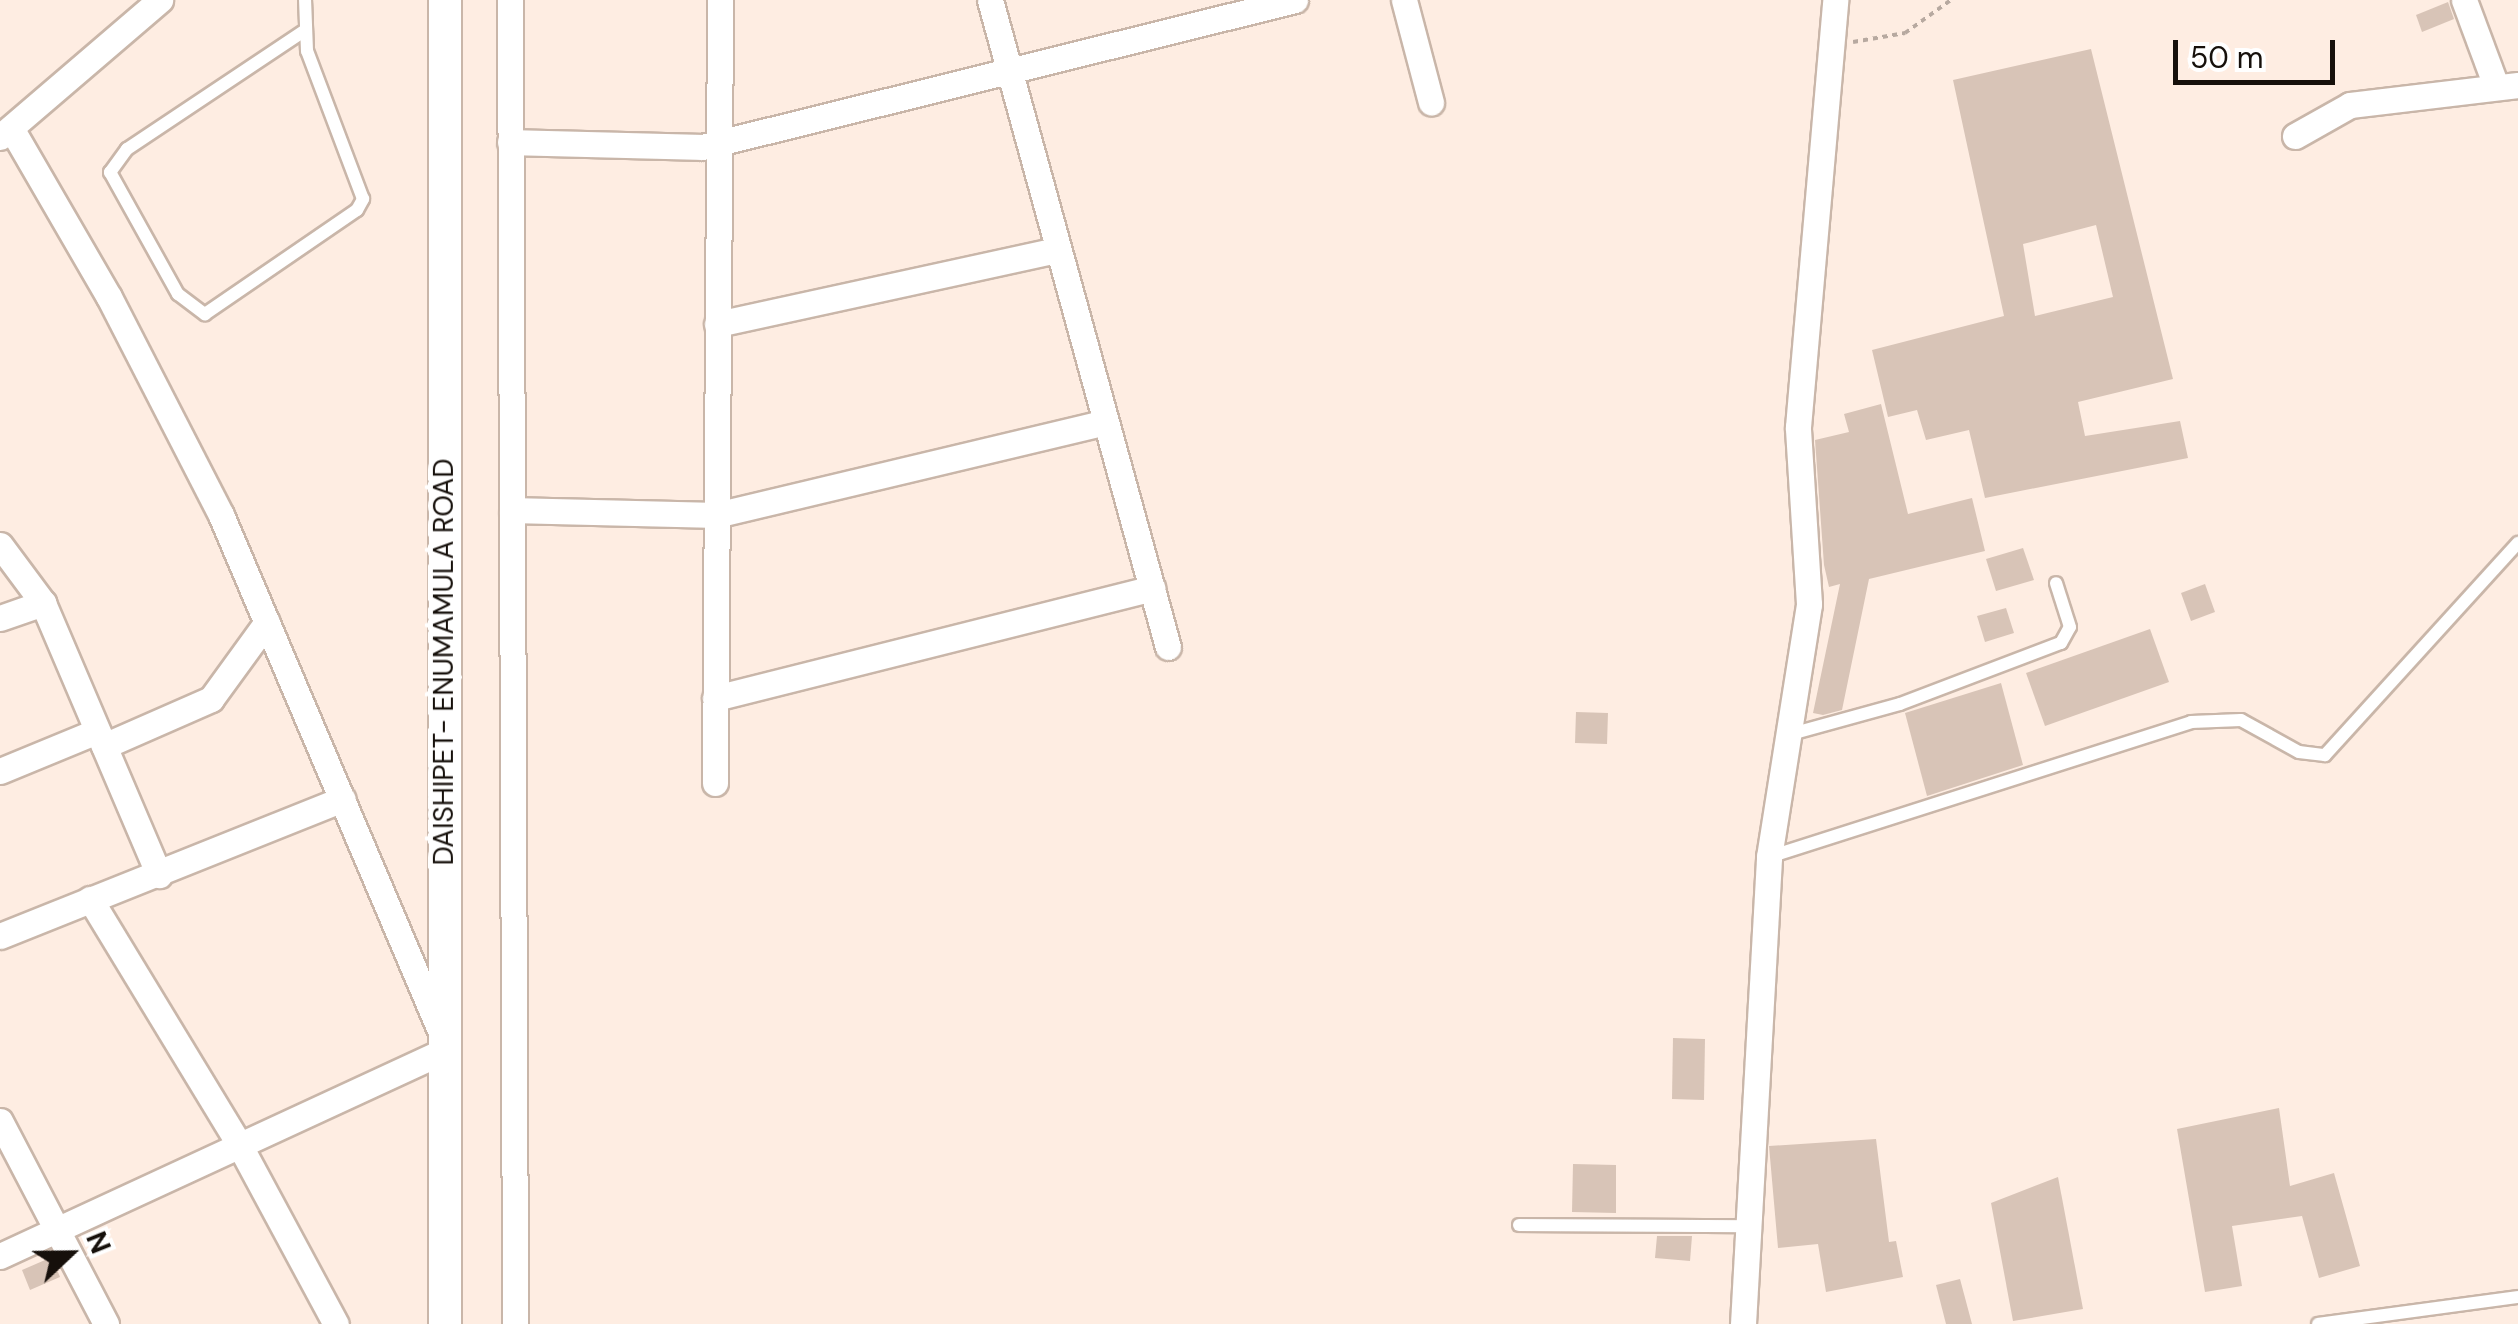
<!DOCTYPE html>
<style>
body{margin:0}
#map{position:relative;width:2518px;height:1324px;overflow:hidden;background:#feede2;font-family:"DM Sans",sans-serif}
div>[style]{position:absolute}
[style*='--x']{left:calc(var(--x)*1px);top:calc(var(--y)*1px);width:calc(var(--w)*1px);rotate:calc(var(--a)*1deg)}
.building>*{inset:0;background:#d8c4b7}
.path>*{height:4px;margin-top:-2px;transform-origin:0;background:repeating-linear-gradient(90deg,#b7a9a0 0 5px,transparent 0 10px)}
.roads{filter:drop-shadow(2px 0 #c9b6a9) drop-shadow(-2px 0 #c9b6a9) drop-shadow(0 2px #c9b6a9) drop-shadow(0 -2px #c9b6a9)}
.service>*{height:12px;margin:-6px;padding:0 6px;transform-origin:6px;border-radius:6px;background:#fff}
.minor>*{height:25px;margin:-12.5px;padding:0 12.5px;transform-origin:12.5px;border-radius:12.5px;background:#fff}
.tertiary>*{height:32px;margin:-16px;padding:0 16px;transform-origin:16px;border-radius:16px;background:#fff}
span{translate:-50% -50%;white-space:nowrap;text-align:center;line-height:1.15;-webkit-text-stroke:10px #fff;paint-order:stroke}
.street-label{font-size:28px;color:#16100b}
.north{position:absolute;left:20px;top:1204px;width:100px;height:100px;-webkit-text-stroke:8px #fff;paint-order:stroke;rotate:68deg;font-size:28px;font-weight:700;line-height:40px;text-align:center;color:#16100b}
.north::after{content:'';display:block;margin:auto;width:35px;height:45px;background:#16100b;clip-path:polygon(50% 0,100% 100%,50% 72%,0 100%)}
.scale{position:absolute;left:2173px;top:40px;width:162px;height:45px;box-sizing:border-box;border:5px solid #16100b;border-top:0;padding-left:12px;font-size:30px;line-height:35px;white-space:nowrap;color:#16100b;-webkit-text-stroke:8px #fff;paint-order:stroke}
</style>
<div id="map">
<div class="building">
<i style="clip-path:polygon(2448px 2px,2454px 19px,2422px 32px,2416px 15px)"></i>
<i style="clip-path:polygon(evenodd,2091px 49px,2173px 379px,2078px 402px,2085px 436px,2180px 421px,2188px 458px,1985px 498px,1969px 430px,1926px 440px,1917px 410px,1888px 417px,1872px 350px,2004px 316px,1953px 80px,2091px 49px,2096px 225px,2113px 297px,2035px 316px,2023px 244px,2096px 225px)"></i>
<i style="clip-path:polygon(1881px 404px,1908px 514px,1972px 498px,1985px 551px,1869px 579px,1842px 710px,1823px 715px,1813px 713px,1840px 584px,1829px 587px,1824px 565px,1815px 440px,1849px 432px,1844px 414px)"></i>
<i style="clip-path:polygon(2023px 548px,2034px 580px,1996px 591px,1986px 559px)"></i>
<i style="clip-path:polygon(2205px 584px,2215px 612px,2191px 621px,2181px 593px)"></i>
<i style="clip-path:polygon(2006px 608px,2014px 633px,1985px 642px,1977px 616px)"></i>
<i style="clip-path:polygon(2150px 629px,2169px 682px,2045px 726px,2026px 673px)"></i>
<i style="clip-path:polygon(2001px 683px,2023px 765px,1927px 796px,1905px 713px)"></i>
<i style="clip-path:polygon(1576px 712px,1608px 713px,1607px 744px,1575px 743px)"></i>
<i style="clip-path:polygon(1673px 1038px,1705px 1039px,1704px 1100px,1672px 1099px)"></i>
<i style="clip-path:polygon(2279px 1108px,2290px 1186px,2334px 1173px,2360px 1266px,2319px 1278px,2302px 1216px,2232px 1226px,2242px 1286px,2205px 1292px,2177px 1129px)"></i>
<i style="clip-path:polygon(1876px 1139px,1889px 1242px,1896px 1241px,1903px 1277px,1826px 1292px,1818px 1244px,1778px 1248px,1769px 1146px)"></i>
<i style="clip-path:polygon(1573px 1164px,1616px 1165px,1616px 1213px,1572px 1212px)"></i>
<i style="clip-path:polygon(2058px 1177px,2083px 1309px,2013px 1321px,1991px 1203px)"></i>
<i style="clip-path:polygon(1657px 1236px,1692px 1236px,1690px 1261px,1655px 1258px)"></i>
<i style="clip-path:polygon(52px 1257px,60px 1277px,30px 1290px,22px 1270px)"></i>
<i style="clip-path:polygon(1960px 1279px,1972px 1324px,1946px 1324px,1936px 1285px)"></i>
</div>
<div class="path">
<i style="--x:1853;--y:42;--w:53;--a:-9.8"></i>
<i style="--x:1905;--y:33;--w:57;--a:-35.7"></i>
</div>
<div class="roads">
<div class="service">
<i style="--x:304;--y:31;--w:213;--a:146.3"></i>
<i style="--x:127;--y:149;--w:29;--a:126"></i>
<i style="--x:110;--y:172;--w:140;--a:60.9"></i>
<i style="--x:178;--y:294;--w:34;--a:37"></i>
<i style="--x:205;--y:314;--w:184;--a:-34.4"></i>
<i style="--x:357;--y:210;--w:13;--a:-61"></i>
<i style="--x:363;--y:199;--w:158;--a:-110.7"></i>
<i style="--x:307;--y:51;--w:51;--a:-92.2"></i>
<i style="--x:1791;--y:734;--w:113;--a:-15.4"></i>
<i style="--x:1900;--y:704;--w:172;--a:-20.8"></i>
<i style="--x:2061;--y:643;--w:18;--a:-61"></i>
<i style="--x:2070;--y:627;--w:46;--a:-107.7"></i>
<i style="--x:1769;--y:857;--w:443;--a:-17.7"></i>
<i style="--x:2191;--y:722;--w:50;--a:-2.3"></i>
<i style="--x:2241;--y:720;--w:66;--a:28.9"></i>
<i style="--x:2299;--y:752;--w:26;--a:7"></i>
<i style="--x:2325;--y:755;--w:287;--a:-47.7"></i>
<i style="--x:1519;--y:1225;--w:227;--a:0.3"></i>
<i style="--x:2318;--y:1324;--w:202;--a:-7.7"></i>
</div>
<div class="minor">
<i style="--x:510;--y:0;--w:1324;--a:89.78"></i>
<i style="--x:990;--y:0;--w:671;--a:74.62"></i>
<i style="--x:1404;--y:0;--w:106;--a:75.2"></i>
<i style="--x:2464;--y:0;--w:92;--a:69.6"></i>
<i style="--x:11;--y:128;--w:195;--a:59.9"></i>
<i style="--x:109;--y:297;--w:245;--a:62.8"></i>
<i style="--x:221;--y:515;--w:565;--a:66.97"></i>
<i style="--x:2295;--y:136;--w:63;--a:-29.4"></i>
<i style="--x:2350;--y:105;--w:169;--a:-6.8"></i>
<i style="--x:0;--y:137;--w:211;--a:-40.6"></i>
<i style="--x:510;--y:142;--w:192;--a:1.5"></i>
<i style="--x:702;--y:147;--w:611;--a:-13.92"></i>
<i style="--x:717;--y:324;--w:348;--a:-12.3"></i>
<i style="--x:512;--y:510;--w:204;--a:1.4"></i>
<i style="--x:716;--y:515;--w:400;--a:-13.4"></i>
<i style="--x:0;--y:545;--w:72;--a:53.4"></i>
<i style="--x:0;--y:618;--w:46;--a:-19.2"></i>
<i style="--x:43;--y:603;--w:296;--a:66.9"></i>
<i style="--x:715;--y:698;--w:451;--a:-14.1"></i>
<i style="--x:104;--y:746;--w:117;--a:-23.7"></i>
<i style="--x:211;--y:699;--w:95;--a:-54"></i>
<i style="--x:0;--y:771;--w:105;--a:-22.4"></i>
<i style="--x:715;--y:783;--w:783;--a:-89.63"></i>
<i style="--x:90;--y:899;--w:289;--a:58.7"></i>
<i style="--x:240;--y:1146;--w:202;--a:61.7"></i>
<i style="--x:0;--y:936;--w:369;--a:-21.8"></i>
<i style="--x:0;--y:1121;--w:229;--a:62.4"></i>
<i style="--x:0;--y:1256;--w:489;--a:-24.8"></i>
<i style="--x:1743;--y:1324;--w:468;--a:-86.8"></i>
<i style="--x:1769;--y:857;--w:256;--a:-81"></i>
<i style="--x:1809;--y:604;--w:177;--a:-93.6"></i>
<i style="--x:1798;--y:427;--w:429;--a:-85"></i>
</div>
<div class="tertiary">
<i style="--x:445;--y:0;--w:1324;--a:90"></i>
</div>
</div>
<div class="street-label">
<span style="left:444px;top:662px;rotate:-90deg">DAISHIPET- ENUMAMULA ROAD</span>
</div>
<div class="north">N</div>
<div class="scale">50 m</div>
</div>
